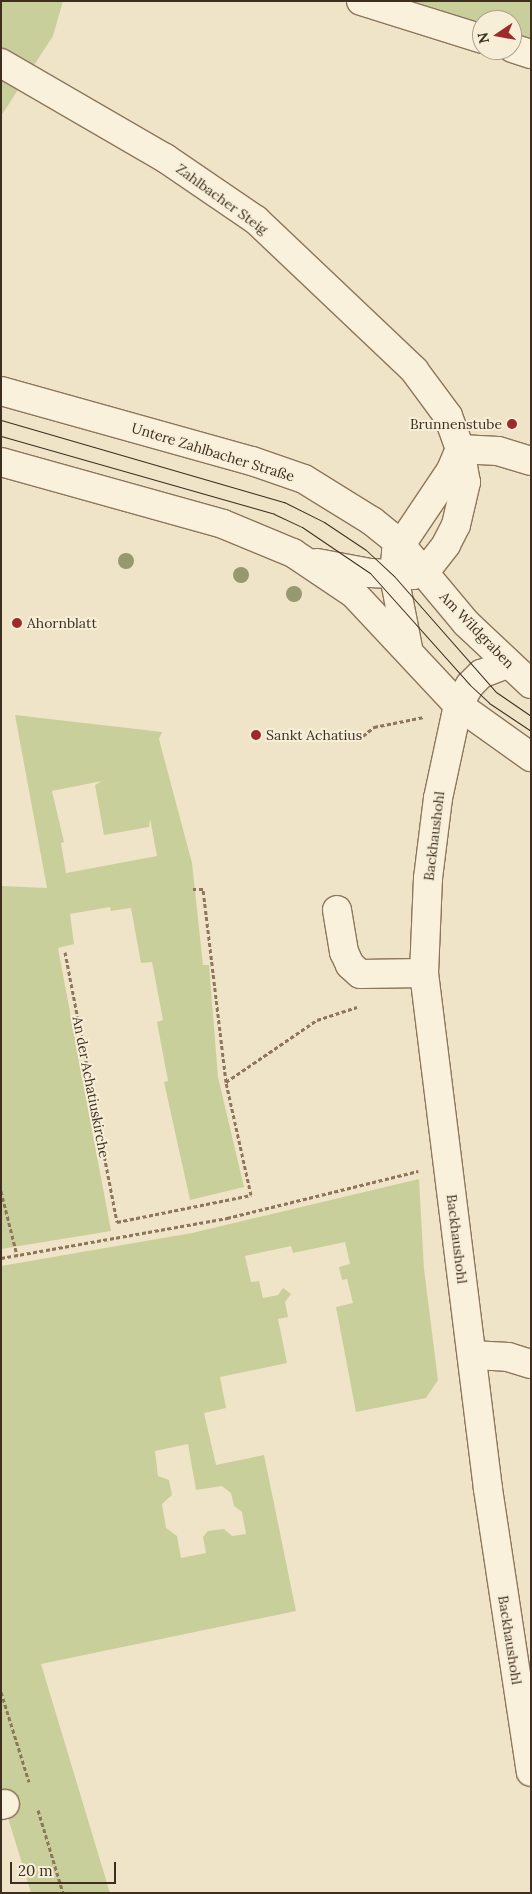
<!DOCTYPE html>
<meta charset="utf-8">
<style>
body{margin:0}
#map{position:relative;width:532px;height:1894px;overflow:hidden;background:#f0e4c8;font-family:Lora,serif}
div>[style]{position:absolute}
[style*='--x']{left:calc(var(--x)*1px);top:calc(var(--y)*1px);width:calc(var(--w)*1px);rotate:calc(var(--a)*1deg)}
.green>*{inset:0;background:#c9cf9b}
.path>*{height:3px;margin-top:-1.5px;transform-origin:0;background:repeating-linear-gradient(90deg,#8d765c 0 4px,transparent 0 6.5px)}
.roads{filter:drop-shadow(1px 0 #8d765c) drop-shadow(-1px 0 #8d765c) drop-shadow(0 1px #8d765c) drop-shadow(0 -1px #8d765c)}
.street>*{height:28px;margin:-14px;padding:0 14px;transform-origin:14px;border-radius:14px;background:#faf1dc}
.secondary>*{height:28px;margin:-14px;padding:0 14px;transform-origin:14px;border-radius:14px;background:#faf1dc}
.tram>*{height:1px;margin:-0.5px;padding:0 0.5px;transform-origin:0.5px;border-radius:0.5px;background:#3d2e20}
.trees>*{width:16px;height:16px;margin:-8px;border-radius:50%;background:#96986f}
.dots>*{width:14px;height:14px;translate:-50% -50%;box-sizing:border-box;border:2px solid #f7eed8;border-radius:50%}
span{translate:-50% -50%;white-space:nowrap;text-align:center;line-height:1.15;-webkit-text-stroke:4px #f7eed8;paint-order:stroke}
.street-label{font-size:14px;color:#3d2e20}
.poi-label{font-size:14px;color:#3d2e20}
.right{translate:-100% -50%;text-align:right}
.left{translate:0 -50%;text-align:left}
.frame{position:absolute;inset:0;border:2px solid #3d2e20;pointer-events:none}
.north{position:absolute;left:472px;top:10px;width:50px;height:50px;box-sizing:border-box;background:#f7eed8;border:1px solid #ada18e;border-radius:50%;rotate:258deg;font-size:14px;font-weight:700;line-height:20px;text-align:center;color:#3d2e20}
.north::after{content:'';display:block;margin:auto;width:18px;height:22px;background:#9e2a2b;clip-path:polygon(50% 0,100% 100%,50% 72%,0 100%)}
.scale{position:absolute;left:10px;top:1862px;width:106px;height:22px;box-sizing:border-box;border:2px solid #3d2e20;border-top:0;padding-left:6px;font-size:15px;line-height:18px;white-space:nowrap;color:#3d2e20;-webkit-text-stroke:4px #f7eed8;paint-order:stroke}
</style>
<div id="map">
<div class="green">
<i style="clip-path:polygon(1px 1px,63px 1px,53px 36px,1px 116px)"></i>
<i style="clip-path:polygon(401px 1px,531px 1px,531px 43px,512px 37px,512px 20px,482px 20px,482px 27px)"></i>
<i style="clip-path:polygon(evenodd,15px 715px,162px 732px,159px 739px,192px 863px,203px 965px,209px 965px,218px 1077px,244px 1187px,190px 1200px,164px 1082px,168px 1081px,157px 1022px,163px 1020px,152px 962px,141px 963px,131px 908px,111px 911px,110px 907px,70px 914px,74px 944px,58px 948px,111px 1231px,1px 1249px,1px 886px,47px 888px,15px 715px,102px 781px,95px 785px,104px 835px,149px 827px,150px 819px,157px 856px,66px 873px,61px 843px,64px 842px,52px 791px,102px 781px)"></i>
<i style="clip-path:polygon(evenodd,419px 1179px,424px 1269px,438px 1380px,426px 1398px,356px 1412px,336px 1307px,353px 1303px,347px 1279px,342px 1280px,339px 1267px,350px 1264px,345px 1242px,293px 1253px,291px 1246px,245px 1256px,251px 1282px,259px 1281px,263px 1298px,278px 1295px,283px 1288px,291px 1294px,285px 1302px,288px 1317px,278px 1319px,287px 1363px,220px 1377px,226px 1408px,204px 1413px,216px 1465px,264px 1455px,296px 1611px,41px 1664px,110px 1893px,31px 1893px,1px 1795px,1px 1266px,192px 1233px,419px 1179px,188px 1444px,196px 1490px,222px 1486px,231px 1493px,234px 1506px,242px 1512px,246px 1534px,232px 1536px,224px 1529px,208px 1531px,203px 1537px,206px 1553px,181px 1558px,177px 1536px,166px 1528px,162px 1504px,172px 1495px,169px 1480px,158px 1476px,155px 1451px,188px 1444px)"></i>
</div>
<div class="path">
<i style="--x:358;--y:740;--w:21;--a:-39"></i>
<i style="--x:374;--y:727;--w:51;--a:-11.3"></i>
<i style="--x:65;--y:952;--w:275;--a:79.1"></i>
<i style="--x:117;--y:1222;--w:137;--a:-11.4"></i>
<i style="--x:251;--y:1195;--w:116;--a:-102.5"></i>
<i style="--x:226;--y:1082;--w:194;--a:-96.8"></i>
<i style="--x:203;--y:889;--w:10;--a:180"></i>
<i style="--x:226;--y:1082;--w:110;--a:-34.3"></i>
<i style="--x:317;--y:1020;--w:42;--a:-18"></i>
<i style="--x:1;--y:1191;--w:66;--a:76"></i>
<i style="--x:1;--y:1258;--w:230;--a:-10"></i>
<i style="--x:227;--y:1218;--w:197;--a:-13.8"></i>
<i style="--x:1;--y:1692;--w:94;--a:72.7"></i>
<i style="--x:38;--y:1810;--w:87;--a:73.2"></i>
</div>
<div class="roads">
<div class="street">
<i style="--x:361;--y:1;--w:127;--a:17.4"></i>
<i style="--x:512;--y:48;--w:20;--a:18"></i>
<i style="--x:460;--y:449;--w:38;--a:3"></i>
<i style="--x:498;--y:451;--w:34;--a:17"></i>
<i style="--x:458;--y:705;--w:95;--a:102.1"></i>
<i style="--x:438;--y:798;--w:81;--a:97.1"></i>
<i style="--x:428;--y:878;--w:95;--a:92.4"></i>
<i style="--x:424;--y:973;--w:520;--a:82.93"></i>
<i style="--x:488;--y:1489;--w:286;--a:81.4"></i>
<i style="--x:337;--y:910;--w:43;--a:80.5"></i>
<i style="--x:344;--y:952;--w:14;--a:65"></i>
<i style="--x:350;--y:965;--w:13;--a:42"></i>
<i style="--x:360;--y:974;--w:64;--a:-0.9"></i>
<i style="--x:472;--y:1355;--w:36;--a:3"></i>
<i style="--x:508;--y:1357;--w:24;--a:17"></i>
<i style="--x:1;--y:1805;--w:4;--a:-14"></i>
</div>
<div class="secondary">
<i style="--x:1;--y:63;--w:190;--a:30.1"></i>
<i style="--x:165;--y:158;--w:110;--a:34.3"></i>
<i style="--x:256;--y:220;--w:218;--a:43.5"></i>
<i style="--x:414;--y:370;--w:57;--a:53.5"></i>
<i style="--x:448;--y:416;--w:35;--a:70"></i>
<i style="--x:460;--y:449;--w:34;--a:80"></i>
<i style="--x:466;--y:482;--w:44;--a:103.1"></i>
<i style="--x:456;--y:525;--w:22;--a:117"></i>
<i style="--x:446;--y:545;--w:36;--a:128"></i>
<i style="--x:1;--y:391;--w:261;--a:15.6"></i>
<i style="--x:252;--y:461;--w:55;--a:19.1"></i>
<i style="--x:304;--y:479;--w:80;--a:31.7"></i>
<i style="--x:372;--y:521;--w:36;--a:39"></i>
<i style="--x:400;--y:544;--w:103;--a:50.1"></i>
<i style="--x:466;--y:623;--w:89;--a:43.2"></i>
<i style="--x:1;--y:462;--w:230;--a:15.6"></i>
<i style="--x:223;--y:524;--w:76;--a:22.5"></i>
<i style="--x:293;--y:553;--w:73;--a:33.9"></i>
<i style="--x:354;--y:594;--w:152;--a:46.9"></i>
<i style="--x:458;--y:705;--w:90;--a:35.5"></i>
<i style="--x:317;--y:563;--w:54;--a:10.7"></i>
<i style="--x:370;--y:573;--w:43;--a:2.7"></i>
<i style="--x:408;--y:648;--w:73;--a:-101"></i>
<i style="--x:394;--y:576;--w:24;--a:-85"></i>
<i style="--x:396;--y:552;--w:99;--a:-56.1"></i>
<i style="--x:451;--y:470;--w:23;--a:-67"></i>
<i style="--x:458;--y:705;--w:23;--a:-59"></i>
<i style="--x:470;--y:685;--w:16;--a:-45"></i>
<i style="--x:481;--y:674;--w:28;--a:-21"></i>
</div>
</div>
<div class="tram">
<i style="--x:1;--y:420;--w:295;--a:16.2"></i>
<i style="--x:284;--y:502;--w:45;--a:26.6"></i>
<i style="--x:324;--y:522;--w:50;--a:33.7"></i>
<i style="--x:366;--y:550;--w:38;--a:43"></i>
<i style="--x:394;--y:576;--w:154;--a:48.7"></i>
<i style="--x:496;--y:692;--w:42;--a:34.4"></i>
<i style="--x:1;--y:436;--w:284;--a:15.9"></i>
<i style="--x:274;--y:514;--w:31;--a:25"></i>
<i style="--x:302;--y:527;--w:82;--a:34.1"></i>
<i style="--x:370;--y:573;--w:150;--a:48.2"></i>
<i style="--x:470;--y:685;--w:26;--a:43"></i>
<i style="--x:489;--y:703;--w:50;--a:33.7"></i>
</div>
<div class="trees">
<i style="left:126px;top:561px"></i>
<i style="left:241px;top:575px"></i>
<i style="left:294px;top:594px"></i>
</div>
<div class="dots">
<i style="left:512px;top:424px;background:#9e2a2b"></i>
<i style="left:17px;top:623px;background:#9e2a2b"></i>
<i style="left:256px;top:735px;background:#9e2a2b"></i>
</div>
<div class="street-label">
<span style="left:222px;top:199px;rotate:36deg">Zahlbacher Steig</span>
<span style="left:213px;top:452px;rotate:17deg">Untere Zahlbacher Straße</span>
<span style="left:477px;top:630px;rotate:46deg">Am Wildgraben</span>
<span style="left:434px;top:836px;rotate:-83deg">Backhaushohl</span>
<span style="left:91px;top:1087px;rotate:79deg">An der Achatiuskirche</span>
<span style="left:457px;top:1239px;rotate:83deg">Backhaushohl</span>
<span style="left:510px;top:1640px;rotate:81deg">Backhaushohl</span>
</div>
<div class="poi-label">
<span class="right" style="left:502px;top:424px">Brunnenstube</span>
<span class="left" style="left:27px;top:623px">Ahornblatt</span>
<span class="left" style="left:266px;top:735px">Sankt Achatius</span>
</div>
<div class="frame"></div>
<div class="north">N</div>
<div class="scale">20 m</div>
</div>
